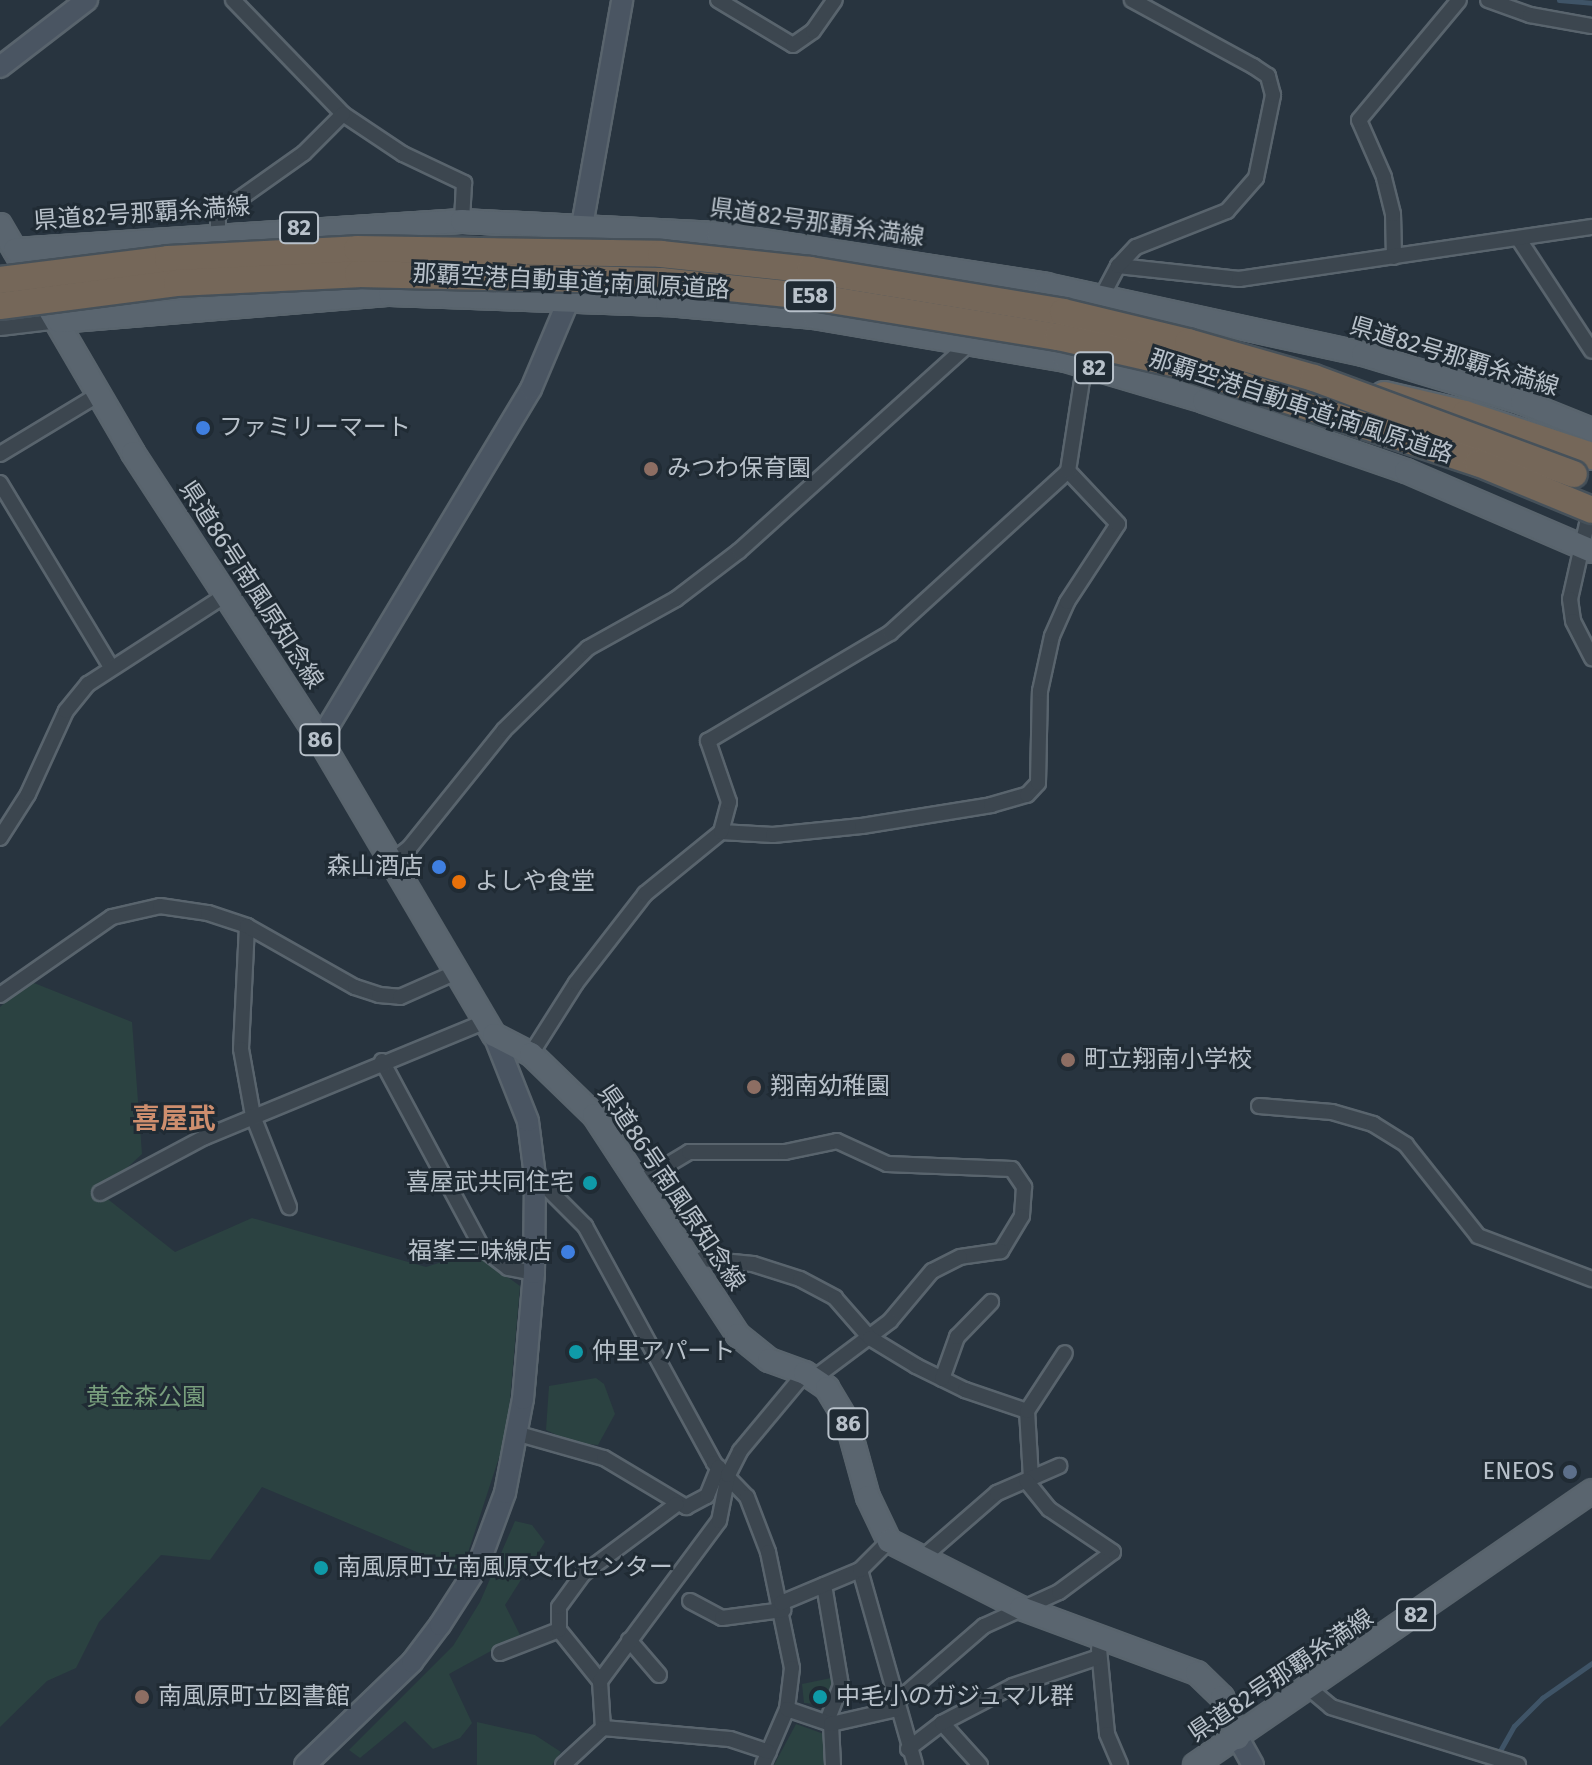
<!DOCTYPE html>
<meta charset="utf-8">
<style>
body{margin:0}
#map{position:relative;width:1592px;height:1765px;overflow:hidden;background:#28343f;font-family:"Fira Sans","Noto Sans JP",sans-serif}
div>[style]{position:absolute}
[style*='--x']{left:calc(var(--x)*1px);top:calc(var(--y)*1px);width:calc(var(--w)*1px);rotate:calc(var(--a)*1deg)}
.green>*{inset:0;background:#2b4241}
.stream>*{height:5px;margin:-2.5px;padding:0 2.5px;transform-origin:2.5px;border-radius:2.5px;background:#3f5467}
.roads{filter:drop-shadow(2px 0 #59646d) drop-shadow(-2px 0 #59646d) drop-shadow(0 2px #59646d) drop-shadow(0 -2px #59646d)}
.street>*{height:14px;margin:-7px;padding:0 7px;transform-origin:7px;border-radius:7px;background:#3c464f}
.secondary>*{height:20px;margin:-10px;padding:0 10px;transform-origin:10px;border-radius:10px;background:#4a5562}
.primary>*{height:22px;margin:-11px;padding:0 11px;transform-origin:11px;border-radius:11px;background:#5a656f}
.highway>*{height:26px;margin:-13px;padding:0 13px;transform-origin:13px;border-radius:13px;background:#756759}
.bridges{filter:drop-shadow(2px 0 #46515a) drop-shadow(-2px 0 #46515a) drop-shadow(0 2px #46515a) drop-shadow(0 -2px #46515a)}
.highway-bridge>*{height:26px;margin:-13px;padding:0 13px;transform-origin:13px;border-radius:13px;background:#756759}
.dots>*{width:22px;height:22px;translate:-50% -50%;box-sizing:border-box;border:4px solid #202b34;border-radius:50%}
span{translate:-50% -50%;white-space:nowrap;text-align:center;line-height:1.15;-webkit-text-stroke:6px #202b34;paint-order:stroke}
.shield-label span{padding:2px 6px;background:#202b34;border:2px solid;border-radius:6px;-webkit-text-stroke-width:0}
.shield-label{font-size:22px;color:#b8c1ca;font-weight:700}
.street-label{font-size:24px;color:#b8c1ca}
.poi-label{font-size:24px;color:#b8c1ca}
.left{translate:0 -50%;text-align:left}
.right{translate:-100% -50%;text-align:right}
.park-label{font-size:24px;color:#789e7d}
.quarter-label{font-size:28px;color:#ce8e6e;font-weight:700}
</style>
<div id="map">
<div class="green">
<i style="clip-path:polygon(29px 981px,132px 1022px,142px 1154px,100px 1193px,175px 1252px,252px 1218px,426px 1267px,474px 1252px,520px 1286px,507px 1433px,462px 1571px,262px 1487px,210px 1560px,161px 1555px,99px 1622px,76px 1668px,47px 1681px,0 1727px,0 1007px)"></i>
<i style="clip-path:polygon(596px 1378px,604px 1384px,615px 1414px,598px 1445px,574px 1443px,546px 1430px,549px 1386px)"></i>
<i style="clip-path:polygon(515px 1521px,532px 1525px,545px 1542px,505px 1605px,520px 1635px,449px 1674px,472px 1723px,460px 1738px,433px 1749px,405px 1721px,360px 1758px,349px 1750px,453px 1646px,480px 1602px)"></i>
<i style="clip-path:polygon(836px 1677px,828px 1705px,804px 1703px,802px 1684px)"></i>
<i style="clip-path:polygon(477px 1722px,535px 1735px,561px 1752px,552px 1765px,477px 1765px)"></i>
<i style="clip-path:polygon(796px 1724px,824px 1734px,825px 1765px,774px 1765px)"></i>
</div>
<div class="stream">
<i style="--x:1559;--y:0;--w:33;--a:5"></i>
<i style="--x:1492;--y:1765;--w:45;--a:-60.6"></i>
<i style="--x:1514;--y:1726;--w:40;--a:-45"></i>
<i style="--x:1542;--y:1698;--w:61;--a:-35"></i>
</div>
<div class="roads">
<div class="street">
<i style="--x:233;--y:0;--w:158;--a:46"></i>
<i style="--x:343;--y:114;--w:72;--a:33.7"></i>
<i style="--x:403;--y:154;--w:68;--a:25.4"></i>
<i style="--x:464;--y:183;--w:38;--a:93"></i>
<i style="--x:718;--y:0;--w:87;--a:31"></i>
<i style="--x:793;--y:45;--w:24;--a:-35"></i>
<i style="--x:813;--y:31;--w:38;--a:-55"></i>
<i style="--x:1488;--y:0;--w:45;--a:19.7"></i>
<i style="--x:1530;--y:15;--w:63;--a:10.1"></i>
<i style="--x:218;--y:233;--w:19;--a:-90"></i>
<i style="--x:218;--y:214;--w:105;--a:-35.3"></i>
<i style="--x:304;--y:153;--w:55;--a:-45"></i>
<i style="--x:1520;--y:241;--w:131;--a:56.8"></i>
<i style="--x:1394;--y:257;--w:43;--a:-91.3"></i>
<i style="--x:1393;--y:214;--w:38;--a:-104"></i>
<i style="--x:1384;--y:177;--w:62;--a:-113.7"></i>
<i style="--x:1359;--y:120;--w:156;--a:-50.2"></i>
<i style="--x:1118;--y:266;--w:122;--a:6.1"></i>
<i style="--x:1239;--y:279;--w:357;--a:-8.4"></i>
<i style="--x:1099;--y:302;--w:41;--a:-62.2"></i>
<i style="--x:1118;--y:266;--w:26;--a:-47"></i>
<i style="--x:1136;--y:247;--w:98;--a:-21.6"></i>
<i style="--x:1227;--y:211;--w:44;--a:-48.7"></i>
<i style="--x:1256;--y:178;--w:85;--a:-78.4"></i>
<i style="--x:1273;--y:95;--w:20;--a:-105"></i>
<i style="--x:1268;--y:76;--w:18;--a:-146"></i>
<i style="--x:1253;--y:66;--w:138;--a:-151.4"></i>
<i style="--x:0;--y:328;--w:59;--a:-6.8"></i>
<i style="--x:0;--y:454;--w:116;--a:-31.2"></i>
<i style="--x:0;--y:483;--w:215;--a:58.9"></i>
<i style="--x:1591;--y:506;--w:95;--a:102.7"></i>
<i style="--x:1570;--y:599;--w:22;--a:82"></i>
<i style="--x:1573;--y:621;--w:42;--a:62.8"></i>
<i style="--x:721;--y:832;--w:52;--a:3.3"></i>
<i style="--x:773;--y:835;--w:89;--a:-5.8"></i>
<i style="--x:862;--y:826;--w:131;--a:-9.2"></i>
<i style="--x:991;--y:805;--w:37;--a:-16"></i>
<i style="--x:1027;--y:795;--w:16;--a:-47"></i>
<i style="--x:1038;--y:783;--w:92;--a:-88.8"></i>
<i style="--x:1040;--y:691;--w:56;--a:-77.7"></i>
<i style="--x:1052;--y:636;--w:37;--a:-66"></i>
<i style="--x:1067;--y:602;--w:93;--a:-56.8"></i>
<i style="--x:1118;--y:524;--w:73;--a:-133.3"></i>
<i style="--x:0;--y:838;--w:52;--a:-57.5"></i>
<i style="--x:28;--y:794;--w:91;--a:-65.4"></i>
<i style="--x:66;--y:711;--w:35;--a:-51"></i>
<i style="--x:88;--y:684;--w:166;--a:-32.9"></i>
<i style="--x:391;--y:862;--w:24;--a:-38"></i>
<i style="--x:410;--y:847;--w:150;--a:-51.2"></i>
<i style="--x:504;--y:730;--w:117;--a:-44.3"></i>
<i style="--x:588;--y:648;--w:101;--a:-29.1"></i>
<i style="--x:676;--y:599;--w:79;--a:-37.3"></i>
<i style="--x:739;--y:551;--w:312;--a:-42"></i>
<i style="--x:247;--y:926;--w:123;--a:92.8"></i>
<i style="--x:241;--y:1049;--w:68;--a:79.8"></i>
<i style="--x:253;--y:1116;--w:98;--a:68.4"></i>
<i style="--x:0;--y:995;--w:136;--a:-34.9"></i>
<i style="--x:112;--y:917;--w:49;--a:-12.9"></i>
<i style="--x:160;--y:906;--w:49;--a:8.3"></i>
<i style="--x:208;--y:913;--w:41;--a:18.4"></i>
<i style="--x:247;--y:926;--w:124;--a:29.5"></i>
<i style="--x:355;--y:987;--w:25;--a:18"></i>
<i style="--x:379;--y:995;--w:21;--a:5"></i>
<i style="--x:400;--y:997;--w:64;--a:-23.8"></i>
<i style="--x:531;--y:1054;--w:84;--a:-57.6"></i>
<i style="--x:576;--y:983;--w:113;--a:-52.2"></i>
<i style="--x:645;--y:894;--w:98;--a:-39.2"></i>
<i style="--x:721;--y:832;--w:31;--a:-75"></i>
<i style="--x:729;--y:802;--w:65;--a:-109"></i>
<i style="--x:708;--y:741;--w:212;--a:-30.7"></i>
<i style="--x:890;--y:633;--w:241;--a:-42.3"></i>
<i style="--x:1068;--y:471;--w:111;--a:-81.2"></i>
<i style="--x:382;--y:1061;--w:213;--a:61.8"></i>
<i style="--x:483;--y:1249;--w:31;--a:37"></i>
<i style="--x:508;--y:1268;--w:26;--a:11"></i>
<i style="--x:1259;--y:1106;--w:73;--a:4.7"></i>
<i style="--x:1332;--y:1112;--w:43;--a:16.3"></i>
<i style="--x:1373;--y:1124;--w:39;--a:32"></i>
<i style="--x:1406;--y:1145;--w:116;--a:51.6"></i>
<i style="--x:1478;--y:1236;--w:122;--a:20.7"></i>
<i style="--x:535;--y:1176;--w:71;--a:45"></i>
<i style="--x:585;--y:1226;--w:270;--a:61.4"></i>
<i style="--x:714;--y:1463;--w:47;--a:45.9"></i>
<i style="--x:747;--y:1497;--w:59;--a:69.1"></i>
<i style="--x:768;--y:1552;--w:118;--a:78.3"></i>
<i style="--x:792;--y:1668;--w:41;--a:97"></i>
<i style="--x:787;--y:1709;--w:61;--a:113.2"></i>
<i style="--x:639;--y:1182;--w:58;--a:-31"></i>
<i style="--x:689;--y:1152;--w:96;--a:0"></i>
<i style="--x:785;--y:1152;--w:53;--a:-11.9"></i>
<i style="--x:837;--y:1141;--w:55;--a:24.7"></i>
<i style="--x:887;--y:1164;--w:125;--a:2.3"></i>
<i style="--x:1012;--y:1169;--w:22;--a:56"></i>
<i style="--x:1024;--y:1187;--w:29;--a:94"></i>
<i style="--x:1022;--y:1216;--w:41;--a:121"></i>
<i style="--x:1001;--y:1251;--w:41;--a:171.7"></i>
<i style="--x:960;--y:1257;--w:31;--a:153"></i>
<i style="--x:932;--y:1271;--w:65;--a:130"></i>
<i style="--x:890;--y:1321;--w:95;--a:143.1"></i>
<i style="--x:100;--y:1193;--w:119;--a:-28.1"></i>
<i style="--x:205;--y:1137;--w:305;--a:-22.4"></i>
<i style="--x:693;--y:1264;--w:10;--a:-29"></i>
<i style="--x:702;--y:1259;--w:51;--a:5.6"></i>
<i style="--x:753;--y:1264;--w:49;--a:17.7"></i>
<i style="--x:800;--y:1279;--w:40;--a:28"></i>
<i style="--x:835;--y:1298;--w:53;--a:48.8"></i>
<i style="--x:870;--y:1338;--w:54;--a:31.3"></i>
<i style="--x:916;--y:1366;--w:55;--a:26.1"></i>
<i style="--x:965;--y:1390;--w:65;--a:18.7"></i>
<i style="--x:942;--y:1379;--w:45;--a:-70.3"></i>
<i style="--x:957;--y:1337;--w:49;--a:-45.8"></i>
<i style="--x:519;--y:1434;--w:88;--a:15.8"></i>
<i style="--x:604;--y:1458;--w:96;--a:30.9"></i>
<i style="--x:686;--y:1507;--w:24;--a:-28"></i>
<i style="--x:707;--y:1496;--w:31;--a:-68"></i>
<i style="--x:1031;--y:1478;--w:67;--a:-93.4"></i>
<i style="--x:1027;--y:1411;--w:69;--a:-56.8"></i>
<i style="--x:921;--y:1559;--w:101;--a:-41"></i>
<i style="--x:997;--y:1493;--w:68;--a:-23.5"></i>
<i style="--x:860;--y:1570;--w:203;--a:74.2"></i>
<i style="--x:824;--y:1585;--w:101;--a:80.4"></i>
<i style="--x:841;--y:1685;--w:40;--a:111"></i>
<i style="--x:690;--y:1601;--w:36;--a:28"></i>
<i style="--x:722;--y:1618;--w:62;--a:-7.5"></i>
<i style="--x:781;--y:1603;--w:86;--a:-22.7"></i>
<i style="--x:860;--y:1570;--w:41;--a:-45"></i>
<i style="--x:629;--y:1640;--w:46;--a:49.4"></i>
<i style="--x:1099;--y:1649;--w:85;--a:84.6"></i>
<i style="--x:1107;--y:1734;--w:34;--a:67"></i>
<i style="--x:500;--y:1653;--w:63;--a:-21.3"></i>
<i style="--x:600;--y:1681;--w:65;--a:-128.8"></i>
<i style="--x:559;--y:1630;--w:23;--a:-90"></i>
<i style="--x:559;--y:1607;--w:41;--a:-54"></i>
<i style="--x:583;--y:1574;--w:117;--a:-36.7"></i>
<i style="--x:1311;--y:1690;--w:26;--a:40"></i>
<i style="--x:1331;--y:1707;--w:196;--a:17.2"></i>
<i style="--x:895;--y:1703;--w:118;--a:-40.9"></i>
<i style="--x:984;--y:1626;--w:82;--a:-24.4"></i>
<i style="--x:1059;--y:1592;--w:67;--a:-36.5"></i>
<i style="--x:1113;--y:1552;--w:77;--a:-146.1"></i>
<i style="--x:1049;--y:1509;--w:36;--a:-129"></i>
<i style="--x:787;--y:1709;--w:46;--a:18.8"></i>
<i style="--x:831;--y:1724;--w:41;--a:87.2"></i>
<i style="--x:831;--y:1724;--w:68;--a:-12.8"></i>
<i style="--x:603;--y:1728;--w:47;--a:-93.7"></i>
<i style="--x:600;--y:1681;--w:199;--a:-53.4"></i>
<i style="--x:719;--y:1521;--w:47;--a:-78.9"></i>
<i style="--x:728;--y:1475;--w:27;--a:-63"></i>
<i style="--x:740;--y:1451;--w:102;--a:-50.2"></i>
<i style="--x:908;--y:1749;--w:43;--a:-37.4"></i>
<i style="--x:563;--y:1765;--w:54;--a:-42.8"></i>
<i style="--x:603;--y:1728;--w:127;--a:5"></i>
<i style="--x:730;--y:1739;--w:41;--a:18.4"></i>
<i style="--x:980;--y:1765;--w:57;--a:-132.1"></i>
<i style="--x:942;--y:1723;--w:80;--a:-27.5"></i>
<i style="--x:1013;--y:1686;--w:88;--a:-18.6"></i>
</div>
<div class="secondary">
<i style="--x:0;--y:67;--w:110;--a:-37.6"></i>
<i style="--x:320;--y:740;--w:410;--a:-59"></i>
<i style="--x:531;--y:389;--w:98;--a:-67.1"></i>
<i style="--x:569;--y:299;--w:304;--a:-79.9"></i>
<i style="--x:1238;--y:1738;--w:31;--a:61"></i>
<i style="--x:305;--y:1765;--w:149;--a:-43.9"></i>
<i style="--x:412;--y:1662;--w:46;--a:-52.9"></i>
<i style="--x:440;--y:1625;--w:70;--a:-57.2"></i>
<i style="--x:478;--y:1566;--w:78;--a:-69.7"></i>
<i style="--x:505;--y:1493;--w:96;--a:-79.2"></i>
<i style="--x:523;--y:1399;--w:126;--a:-85"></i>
<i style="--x:534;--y:1273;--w:97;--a:-89.4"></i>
<i style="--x:535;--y:1176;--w:55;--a:-97.3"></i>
<i style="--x:528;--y:1121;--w:92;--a:-111.6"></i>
</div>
<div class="primary">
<i style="--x:0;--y:225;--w:264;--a:59.7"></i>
<i style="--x:133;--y:453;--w:343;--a:56.9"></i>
<i style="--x:320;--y:740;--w:342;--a:59.5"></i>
<i style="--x:494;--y:1035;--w:42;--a:27.2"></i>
<i style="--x:531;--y:1054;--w:88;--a:44.1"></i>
<i style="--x:594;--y:1115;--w:263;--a:56.8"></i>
<i style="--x:738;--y:1335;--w:40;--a:39"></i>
<i style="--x:769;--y:1360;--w:38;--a:20"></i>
<i style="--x:805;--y:1373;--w:27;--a:34"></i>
<i style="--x:827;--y:1388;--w:39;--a:59"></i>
<i style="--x:847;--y:1421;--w:79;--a:74.6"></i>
<i style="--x:868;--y:1497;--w:49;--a:64.5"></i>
<i style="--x:889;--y:1541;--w:148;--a:26.9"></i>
<i style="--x:1021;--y:1608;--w:188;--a:20.3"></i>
<i style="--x:1197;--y:1673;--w:35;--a:44"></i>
<i style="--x:1222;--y:1697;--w:44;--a:68.7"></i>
<i style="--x:15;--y:250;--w:448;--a:-3.7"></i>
<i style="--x:462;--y:221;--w:256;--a:2.9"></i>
<i style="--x:718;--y:234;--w:332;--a:8.8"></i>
<i style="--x:1046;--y:285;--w:324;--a:12.3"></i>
<i style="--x:1363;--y:354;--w:166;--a:16.8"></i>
<i style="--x:1522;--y:402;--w:75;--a:21.8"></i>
<i style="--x:59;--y:321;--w:332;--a:-4.7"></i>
<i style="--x:390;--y:294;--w:277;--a:2.1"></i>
<i style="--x:667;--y:304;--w:148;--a:5.1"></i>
<i style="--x:814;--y:317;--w:256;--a:9.7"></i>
<i style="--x:1066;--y:360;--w:144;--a:16.5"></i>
<i style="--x:1204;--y:401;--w:214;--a:19.1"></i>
<i style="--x:1406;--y:471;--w:202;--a:23.3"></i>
<i style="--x:1195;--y:1765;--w:482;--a:-34.6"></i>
</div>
<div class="highway">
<i style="--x:1384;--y:395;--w:83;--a:13.2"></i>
<i style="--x:1465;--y:414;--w:134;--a:18.3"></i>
</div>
</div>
<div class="bridges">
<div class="highway-bridge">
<i style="--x:0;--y:280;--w:169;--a:-7.1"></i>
<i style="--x:168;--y:259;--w:189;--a:-3"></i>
<i style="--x:357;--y:249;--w:304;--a:0.9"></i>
<i style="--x:661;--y:254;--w:150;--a:6.1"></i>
<i style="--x:810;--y:270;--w:256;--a:9.4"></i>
<i style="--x:1063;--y:312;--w:129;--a:13.5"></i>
<i style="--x:1188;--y:342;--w:131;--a:15.9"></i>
<i style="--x:1314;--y:378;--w:277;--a:20.3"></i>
<i style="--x:0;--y:306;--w:178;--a:-7.4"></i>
<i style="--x:177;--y:283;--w:181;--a:-2.8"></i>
<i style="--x:358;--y:274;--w:303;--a:1.3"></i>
<i style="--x:661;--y:281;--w:147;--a:5.9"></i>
<i style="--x:807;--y:296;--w:254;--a:9.3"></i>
<i style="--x:1058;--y:337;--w:126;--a:12.8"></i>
<i style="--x:1181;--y:365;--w:313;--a:18.3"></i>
<i style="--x:1478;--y:463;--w:123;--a:22.4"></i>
</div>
</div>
<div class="dots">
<i style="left:203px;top:428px;background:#3f7fe0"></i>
<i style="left:651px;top:469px;background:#8d6e63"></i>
<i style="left:439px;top:867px;background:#3f7fe0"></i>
<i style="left:459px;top:882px;background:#e8710a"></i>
<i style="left:1068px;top:1060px;background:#8d6e63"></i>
<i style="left:754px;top:1087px;background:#8d6e63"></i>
<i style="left:590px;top:1183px;background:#0f9aa8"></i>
<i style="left:568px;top:1252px;background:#3f7fe0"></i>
<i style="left:576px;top:1352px;background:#0f9aa8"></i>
<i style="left:1570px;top:1472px;background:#5c6f8a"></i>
<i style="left:321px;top:1568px;background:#0f9aa8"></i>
<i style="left:142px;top:1697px;background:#8d6e63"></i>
<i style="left:820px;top:1697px;background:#0f9aa8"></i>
</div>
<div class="shield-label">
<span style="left:299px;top:228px">82</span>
<span style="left:810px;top:296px">E58</span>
<span style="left:1094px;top:368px">82</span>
<span style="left:320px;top:740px">86</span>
<span style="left:848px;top:1424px">86</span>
<span style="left:1416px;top:1615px">82</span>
</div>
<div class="street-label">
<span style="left:142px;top:214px;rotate:-4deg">県道82号那覇糸満線</span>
<span style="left:817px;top:223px;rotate:8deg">県道82号那覇糸満線</span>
<span style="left:571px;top:282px;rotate:3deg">那覇空港自動車道;南風原道路</span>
<span style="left:1454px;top:357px;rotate:17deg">県道82号那覇糸満線</span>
<span style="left:1301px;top:407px;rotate:18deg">那覇空港自動車道;南風原道路</span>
<span style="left:251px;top:585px;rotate:57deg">県道86号南風原知念線</span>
<span style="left:671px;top:1188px;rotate:56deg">県道86号南風原知念線</span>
<span style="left:1281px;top:1676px;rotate:-34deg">県道82号那覇糸満線</span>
</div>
<div class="poi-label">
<span class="left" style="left:219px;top:428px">ファミリーマート</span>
<span class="left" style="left:667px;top:469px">みつわ保育園</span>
<span class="right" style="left:423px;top:867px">森山酒店</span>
<span class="left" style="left:475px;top:882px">よしや食堂</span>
<span class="left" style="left:1084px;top:1060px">町立翔南小学校</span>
<span class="left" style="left:770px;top:1087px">翔南幼稚園</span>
<span class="right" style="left:574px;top:1183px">喜屋武共同住宅</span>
<span class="right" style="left:552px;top:1252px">福峯三味線店</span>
<span class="left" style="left:592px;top:1352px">仲里アパート</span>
<span class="right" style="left:1554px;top:1472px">ENEOS</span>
<span class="left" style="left:337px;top:1568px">南風原町立南風原文化センター</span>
<span class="left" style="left:158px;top:1697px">南風原町立図書館</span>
<span class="left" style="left:836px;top:1697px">中毛小のガジュマル群</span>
</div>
<div class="park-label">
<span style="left:146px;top:1398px">黄金森公園</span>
</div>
<div class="quarter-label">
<span style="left:174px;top:1119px">喜屋武</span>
</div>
</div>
